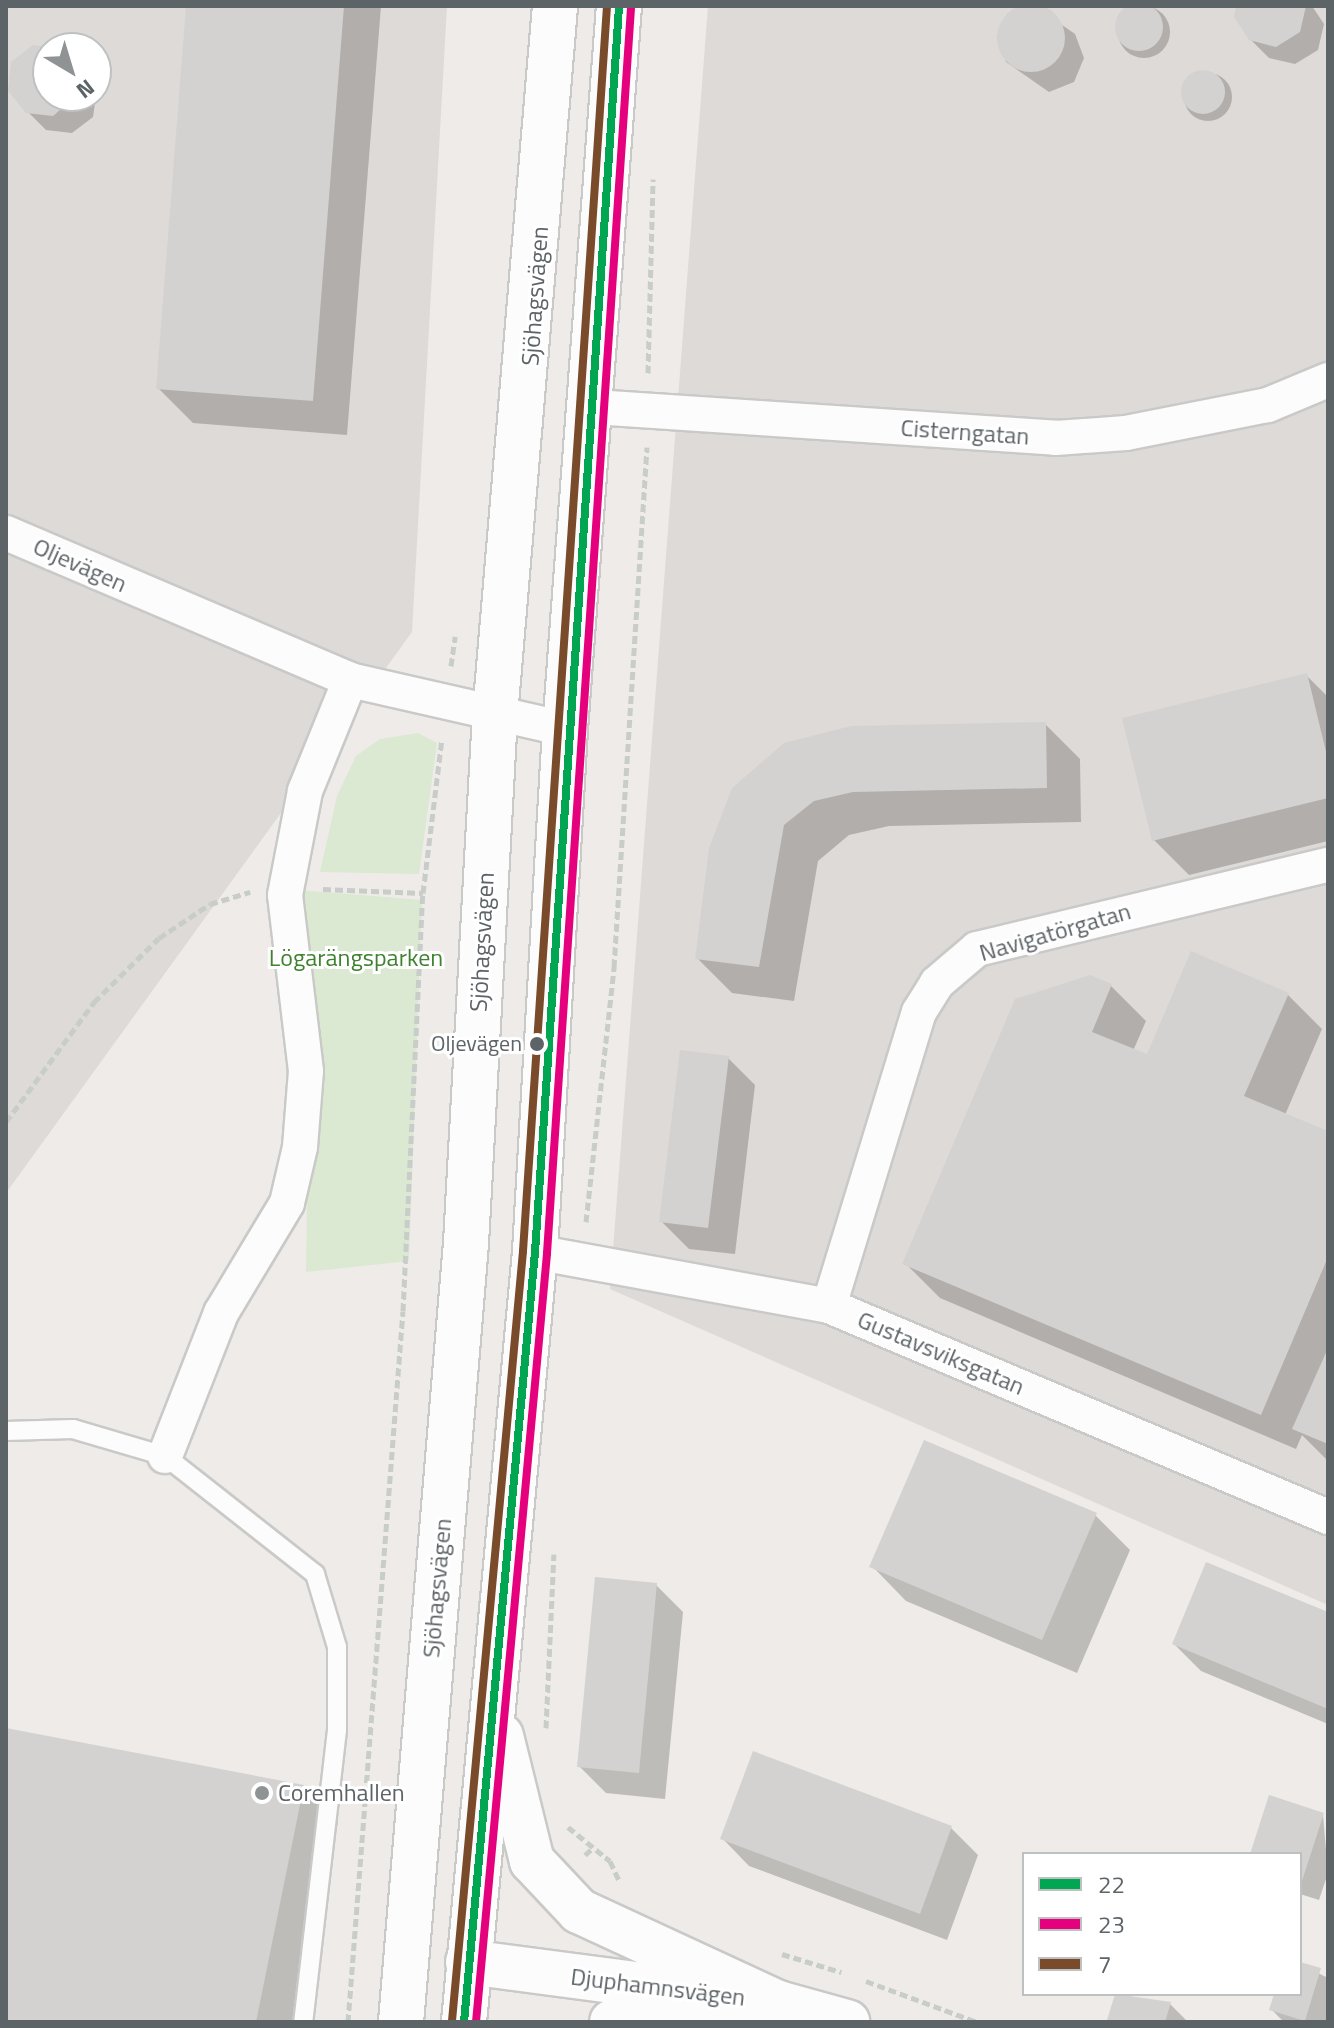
<!DOCTYPE html>
<meta charset="utf-8">
<style>
body{margin:0}
#map{position:relative;width:1334px;height:2028px;overflow:hidden;background:#eeebe8;font-family:"Titillium Web",sans-serif}
div>[style]{position:absolute}
[style*='--x']{left:calc(var(--x)*1px);top:calc(var(--y)*1px);width:calc(var(--w)*1px);rotate:calc(var(--a)*1deg)}
.industrial>*{inset:0;background:#dedad8}
.green>*{inset:0;background:#dbe9d3}
.shadow>*{inset:0;background:#0003}
.round{border-radius:50%}
.building>*{inset:0;background:#d4d2d1}
.path>*{height:5px;margin-top:-2.5px;transform-origin:0;background:repeating-linear-gradient(90deg,#c8cdc9 0 8px,transparent 0 12px)}
.roads{filter:drop-shadow(2px 0 #c9c9c8) drop-shadow(-2px 0 #c9c9c8) drop-shadow(0 2px #c9c9c8) drop-shadow(0 -2px #c9c9c8)}
.service>*{height:18px;margin:-9px;padding:0 9px;transform-origin:9px;border-radius:9px;background:#fcfcfc}
.minor>*{height:34px;margin:-17px;padding:0 17px;transform-origin:17px;border-radius:17px;background:#fcfcfc}
.tertiary>*{height:44px;margin:-22px;padding:0 22px;transform-origin:22px;border-radius:22px;background:#fcfcfc}
.secondary>*{height:44px;margin:-22px;padding:0 22px;transform-origin:22px;border-radius:22px;background:#fcfcfc}
.bus-1>*{height:8px;margin:-4px;padding:0 4px;transform-origin:4px;border-radius:4px;background:#00a651}
.bus-2>*{height:8px;margin:-4px;padding:0 4px;transform-origin:4px;border-radius:4px;background:#e5007d}
.bus-3>*{height:8px;margin:-4px;padding:0 4px;transform-origin:4px;border-radius:4px;background:#7a4b2a}
.dots>*{width:22px;height:22px;translate:-50% -50%;box-sizing:border-box;border:4px solid #fff;border-radius:50%}
span{translate:-50% -50%;white-space:nowrap;text-align:center;line-height:1.15;-webkit-text-stroke:6px #fff;paint-order:stroke}
.bus-label{font-size:22px;color:#5d6467}
.right{translate:-100% -50%;text-align:right}
.street-label{font-size:24px;color:#5d6467}
.park-label{font-size:24px;color:#408231}
.poi-label{font-size:24px;color:#5d6467}
.left{translate:0 -50%;text-align:left}
.frame{position:absolute;inset:0;border:8px solid #5d6467;pointer-events:none}
.legend{position:absolute;left:1022px;top:1852px;width:280px;height:144px;box-sizing:border-box;background:#fff;border:2px solid #bec1c2;margin:0;padding:10px 14px;list-style:none;font-size:24px;color:#5d6467}
.legend li{display:flex;align-items:center;gap:16px;height:40px}
.legend b{width:40px;border:2px solid #bec1c2}
.north{position:absolute;left:32px;top:32px;width:80px;height:80px;box-sizing:border-box;background:#fff;border:2px solid #bec1c2;border-radius:50%;rotate:142deg;font-size:22px;font-weight:700;line-height:32px;text-align:center;color:#5d6467}
.north::after{content:'';display:block;margin:auto;width:28px;height:36px;background:#909394;clip-path:polygon(50% 0,100% 100%,50% 72%,0 100%)}
</style>
<div id="map">
<div class="industrial">
<i style="clip-path:polygon(evenodd,6px 6px,447px 6px,412px 632px,6px 1193px,6px 6px,48px 48px,96px 48px,96px 96px,48px 96px,48px 48px)"></i>
<i style="clip-path:polygon(708px 6px,1328px 6px,1328px 1605px,610px 1289px)"></i>
</div>
<div class="green">
<i style="clip-path:polygon(418px 733px,437px 743px,419px 874px,320px 872px,337px 796px,356px 756px,380px 739px)"></i>
<i style="clip-path:polygon(286px 889px,422px 900px,409px 1261px,306px 1272px,308px 1131px)"></i>
</div>
<div class="shadow">
<i class="round" style="left:1118px;top:6px;width:52px;height:52px"></i>
<i style="clip-path:polygon(188px 6px,381px 6px,347px 435px,193px 423px,158px 388px)"></i>
<i style="clip-path:polygon(1035px 6px,1075px 34px,1084px 58px,1074px 82px,1049px 92px,1006px 62px,997px 37px,1007px 14px)"></i>
<i style="clip-path:polygon(1238px 6px,1312px 6px,1324px 24px,1318px 50px,1295px 64px,1269px 58px,1250px 39px)"></i>
<i style="clip-path:polygon(48px 49px,48px 96px,96px 96px,93px 117px,72px 133px,46px 130px,27px 111px)"></i>
<i class="round" style="left:1184px;top:73px;width:48px;height:48px"></i>
<i style="clip-path:polygon(1306px 675px,1328px 697px,1328px 841px,1189px 875px,1154px 840px)"></i>
<i style="clip-path:polygon(1045px 724px,1080px 759px,1081px 822px,889px 826px,849px 835px,818px 861px,794px 1001px,732px 993px,697px 958px,734px 789px)"></i>
<i style="clip-path:polygon(1090px 977px,1111px 986px,1146px 1021px,1133px 1051px,1148px 1057px,1287px 994px,1322px 1029px,1285px 1115px,1328px 1133px,1328px 1461px,1302px 1435px,1296px 1449px,940px 1298px,905px 1263px)"></i>
<i style="clip-path:polygon(728px 1058px,755px 1085px,735px 1254px,689px 1249px,661px 1221px)"></i>
<i style="clip-path:polygon(1095px 1515px,1130px 1550px,1077px 1673px,906px 1601px,872px 1566px)"></i>
<i style="clip-path:polygon(656px 1585px,683px 1612px,665px 1799px,606px 1793px,579px 1766px)"></i>
<i style="clip-path:polygon(1328px 1614px,1328px 1724px,1201px 1671px,1174px 1644px)"></i>
<i style="clip-path:polygon(6px 1730px,304px 1787px,338px 1822px,297px 2022px,6px 2022px)"></i>
<i style="clip-path:polygon(1323px 1815px,1328px 1873px,1319px 1900px,1300px 1894px,1300px 1854px,1252px 1854px)"></i>
<i style="clip-path:polygon(951px 1828px,978px 1855px,947px 1940px,749px 1866px,722px 1838px)"></i>
<i style="clip-path:polygon(1300px 1964px,1328px 1978px,1328px 2022px,1284px 2022px,1272px 2010px,1276px 1994px,1300px 1994px)"></i>
<i style="clip-path:polygon(1117px 1994px,1170px 2004px,1188px 2022px,1112px 2022px)"></i>
</div>
<div class="building">
<i class="round" style="left:1115px;top:3px;width:48px;height:48px"></i>
<i class="round" style="left:997px;top:4px;width:68px;height:68px"></i>
<i style="clip-path:polygon(186px 6px,344px 6px,313px 401px,156px 389px)"></i>
<i style="clip-path:polygon(1236px 6px,1306px 6px,1300px 32px,1276px 47px,1249px 40px,1234px 17px)"></i>
<i style="clip-path:polygon(33px 45px,48px 47px,48px 96px,76px 96px,53px 116px,26px 113px,8px 91px,11px 62px)"></i>
<i class="round" style="left:1181px;top:70px;width:44px;height:44px"></i>
<i style="clip-path:polygon(1307px 673px,1328px 760px,1328px 798px,1152px 841px,1122px 718px)"></i>
<i style="clip-path:polygon(1046px 722px,1047px 788px,853px 792px,814px 801px,784px 825px,759px 967px,695px 959px,709px 848px,732px 788px,784px 743px,851px 726px)"></i>
<i style="clip-path:polygon(1191px 951px,1289px 993px,1244px 1096px,1328px 1131px,1328px 1257px,1261px 1415px,902px 1264px,1015px 999px,1090px 975px,1112px 984px,1092px 1032px,1147px 1054px)"></i>
<i style="clip-path:polygon(680px 1050px,729px 1056px,708px 1228px,659px 1222px)"></i>
<i style="clip-path:polygon(1328px 1348px,1328px 1444px,1292px 1429px)"></i>
<i style="clip-path:polygon(924px 1440px,1097px 1513px,1042px 1640px,869px 1567px)"></i>
<i style="clip-path:polygon(1206px 1562px,1328px 1612px,1328px 1709px,1172px 1644px)"></i>
<i style="clip-path:polygon(595px 1577px,657px 1583px,639px 1773px,577px 1767px)"></i>
<i style="clip-path:polygon(6px 1728px,304px 1785px,256px 2022px,6px 2022px)"></i>
<i style="clip-path:polygon(753px 1751px,952px 1826px,920px 1914px,720px 1839px)"></i>
<i style="clip-path:polygon(1269px 1795px,1324px 1813px,1301px 1884px,1300px 1854px,1250px 1854px)"></i>
<i style="clip-path:polygon(1300px 1962px,1321px 1968px,1305px 2021px,1269px 2010px,1274px 1994px,1300px 1994px)"></i>
<i style="clip-path:polygon(1115px 1994px,1171px 2002px,1165px 2022px,1107px 2020px)"></i>
</div>
<div class="path">
<i style="--x:648;--y:373;--w:194;--a:-88.5"></i>
<i style="--x:451;--y:666;--w:30;--a:-82"></i>
<i style="--x:323;--y:889;--w:100;--a:2.3"></i>
<i style="--x:6;--y:1122;--w:149;--a:-53.7"></i>
<i style="--x:94;--y:1002;--w:91;--a:-44.6"></i>
<i style="--x:159;--y:938;--w:61;--a:-33.7"></i>
<i style="--x:210;--y:904;--w:42;--a:-16.7"></i>
<i style="--x:586;--y:1222;--w:257;--a:-83.7"></i>
<i style="--x:614;--y:967;--w:521;--a:-86.37"></i>
<i style="--x:546;--y:1728;--w:174;--a:-87.4"></i>
<i style="--x:568;--y:1827;--w:54;--a:39"></i>
<i style="--x:610;--y:1861;--w:23;--a:65"></i>
<i style="--x:585;--y:1855;--w:12;--a:-42"></i>
<i style="--x:782;--y:1954;--w:62;--a:17"></i>
<i style="--x:866;--y:1981;--w:118;--a:20.3"></i>
<i style="--x:348;--y:2022;--w:713;--a:-85.58"></i>
<i style="--x:403;--y:1311;--w:418;--a:-87.3"></i>
<i style="--x:423;--y:893;--w:155;--a:-83"></i>
</div>
<div class="roads">
<div class="service">
<i style="--x:6;--y:1431;--w:67;--a:-1.7"></i>
<i style="--x:73;--y:1429;--w:96;--a:16.4"></i>
<i style="--x:165;--y:1456;--w:191;--a:38.2"></i>
<i style="--x:315;--y:1574;--w:76;--a:73.2"></i>
<i style="--x:337;--y:1647;--w:83;--a:90"></i>
<i style="--x:337;--y:1730;--w:294;--a:96.6"></i>
</div>
<div class="minor">
<i style="--x:594;--y:407;--w:463;--a:3.8"></i>
<i style="--x:1056;--y:438;--w:70;--a:-4.1"></i>
<i style="--x:1126;--y:433;--w:145;--a:-11.2"></i>
<i style="--x:1268;--y:405;--w:65;--a:-22.6"></i>
<i style="--x:6;--y:533;--w:374;--a:23.1"></i>
<i style="--x:350;--y:680;--w:221;--a:12.8"></i>
<i style="--x:535;--y:1252;--w:299;--a:10.4"></i>
<i style="--x:829;--y:1306;--w:542;--a:22.92"></i>
<i style="--x:829;--y:1306;--w:307;--a:-73"></i>
<i style="--x:919;--y:1012;--w:34;--a:-58"></i>
<i style="--x:937;--y:983;--w:52;--a:-40.4"></i>
<i style="--x:977;--y:949;--w:361;--a:-13.5"></i>
<i style="--x:165;--y:1456;--w:154;--a:-68.6"></i>
<i style="--x:221;--y:1313;--w:128;--a:-59"></i>
<i style="--x:287;--y:1203;--w:57;--a:-76.9"></i>
<i style="--x:300;--y:1147;--w:76;--a:-85.5"></i>
<i style="--x:306;--y:1071;--w:177;--a:-96.8"></i>
<i style="--x:285;--y:895;--w:106;--a:-79.1"></i>
<i style="--x:305;--y:791;--w:120;--a:-67.9"></i>
</div>
<div class="tertiary">
<i style="--x:468;--y:1962;--w:313;--a:7.5"></i>
<i style="--x:778;--y:2003;--w:72;--a:15.4"></i>
</div>
<div class="secondary">
<i style="--x:501;--y:1736;--w:129;--a:76.1"></i>
<i style="--x:532;--y:1861;--w:69;--a:46.8"></i>
<i style="--x:579;--y:1911;--w:219;--a:24.8"></i>
<i style="--x:401;--y:2022;--w:782;--a:-85.23"></i>
<i style="--x:466;--y:1243;--w:529;--a:-86.86"></i>
<i style="--x:495;--y:715;--w:712;--a:-85.16"></i>
<i style="--x:464;--y:2022;--w:773;--a:-84.73"></i>
<i style="--x:535;--y:1252;--w:524;--a:-86.72"></i>
<i style="--x:565;--y:729;--w:725;--a:-85.73"></i>
<i style="--x:612;--y:2022;--w:28;--a:-19"></i>
<i style="--x:638;--y:2013;--w:134;--a:-4.3"></i>
</div>
</div>
<div class="bus-1">
<i style="--x:464;--y:2022;--w:773;--a:-84.73"></i>
<i style="--x:535;--y:1252;--w:1249;--a:-86.14"></i>
</div>
<div class="bus-2">
<i style="--x:476;--y:2022;--w:772;--a:-84.72"></i>
<i style="--x:547;--y:1253;--w:1249;--a:-86.14"></i>
</div>
<div class="bus-3">
<i style="--x:452;--y:2021;--w:773;--a:-84.73"></i>
<i style="--x:523;--y:1251;--w:1248;--a:-86.14"></i>
</div>
<div class="dots">
<i style="left:537px;top:1044px;background:#5d6467"></i>
<i style="left:262px;top:1793px;background:#909394"></i>
</div>
<div class="bus-label">
<span class="right" style="left:522px;top:1044px">Oljevägen</span>
</div>
<div class="street-label">
<span style="left:535px;top:296px;rotate:-86deg">Sjöhagsvägen</span>
<span style="left:965px;top:432px;rotate:4deg">Cisterngatan</span>
<span style="left:80px;top:565px;rotate:24deg">Oljevägen</span>
<span style="left:1055px;top:932px;rotate:-16deg">Navigatörgatan</span>
<span style="left:482px;top:942px;rotate:-87deg">Sjöhagsvägen</span>
<span style="left:941px;top:1353px;rotate:23deg">Gustavsviksgatan</span>
<span style="left:437px;top:1588px;rotate:-85deg">Sjöhagsvägen</span>
<span style="left:658px;top:1987px;rotate:7deg">Djuphamnsvägen</span>
</div>
<div class="park-label">
<span style="left:356px;top:958px">Lögarängsparken</span>
</div>
<div class="poi-label">
<span class="left" style="left:278px;top:1793px">Coremhallen</span>
</div>
<div class="frame"></div>
<ul class="legend">
<li><b style="height:10px;background:#00a651"></b>22</li>
<li><b style="height:10px;background:#e5007d"></b>23</li>
<li><b style="height:10px;background:#7a4b2a"></b>7</li>
</ul>
<div class="north">N</div>
</div>
